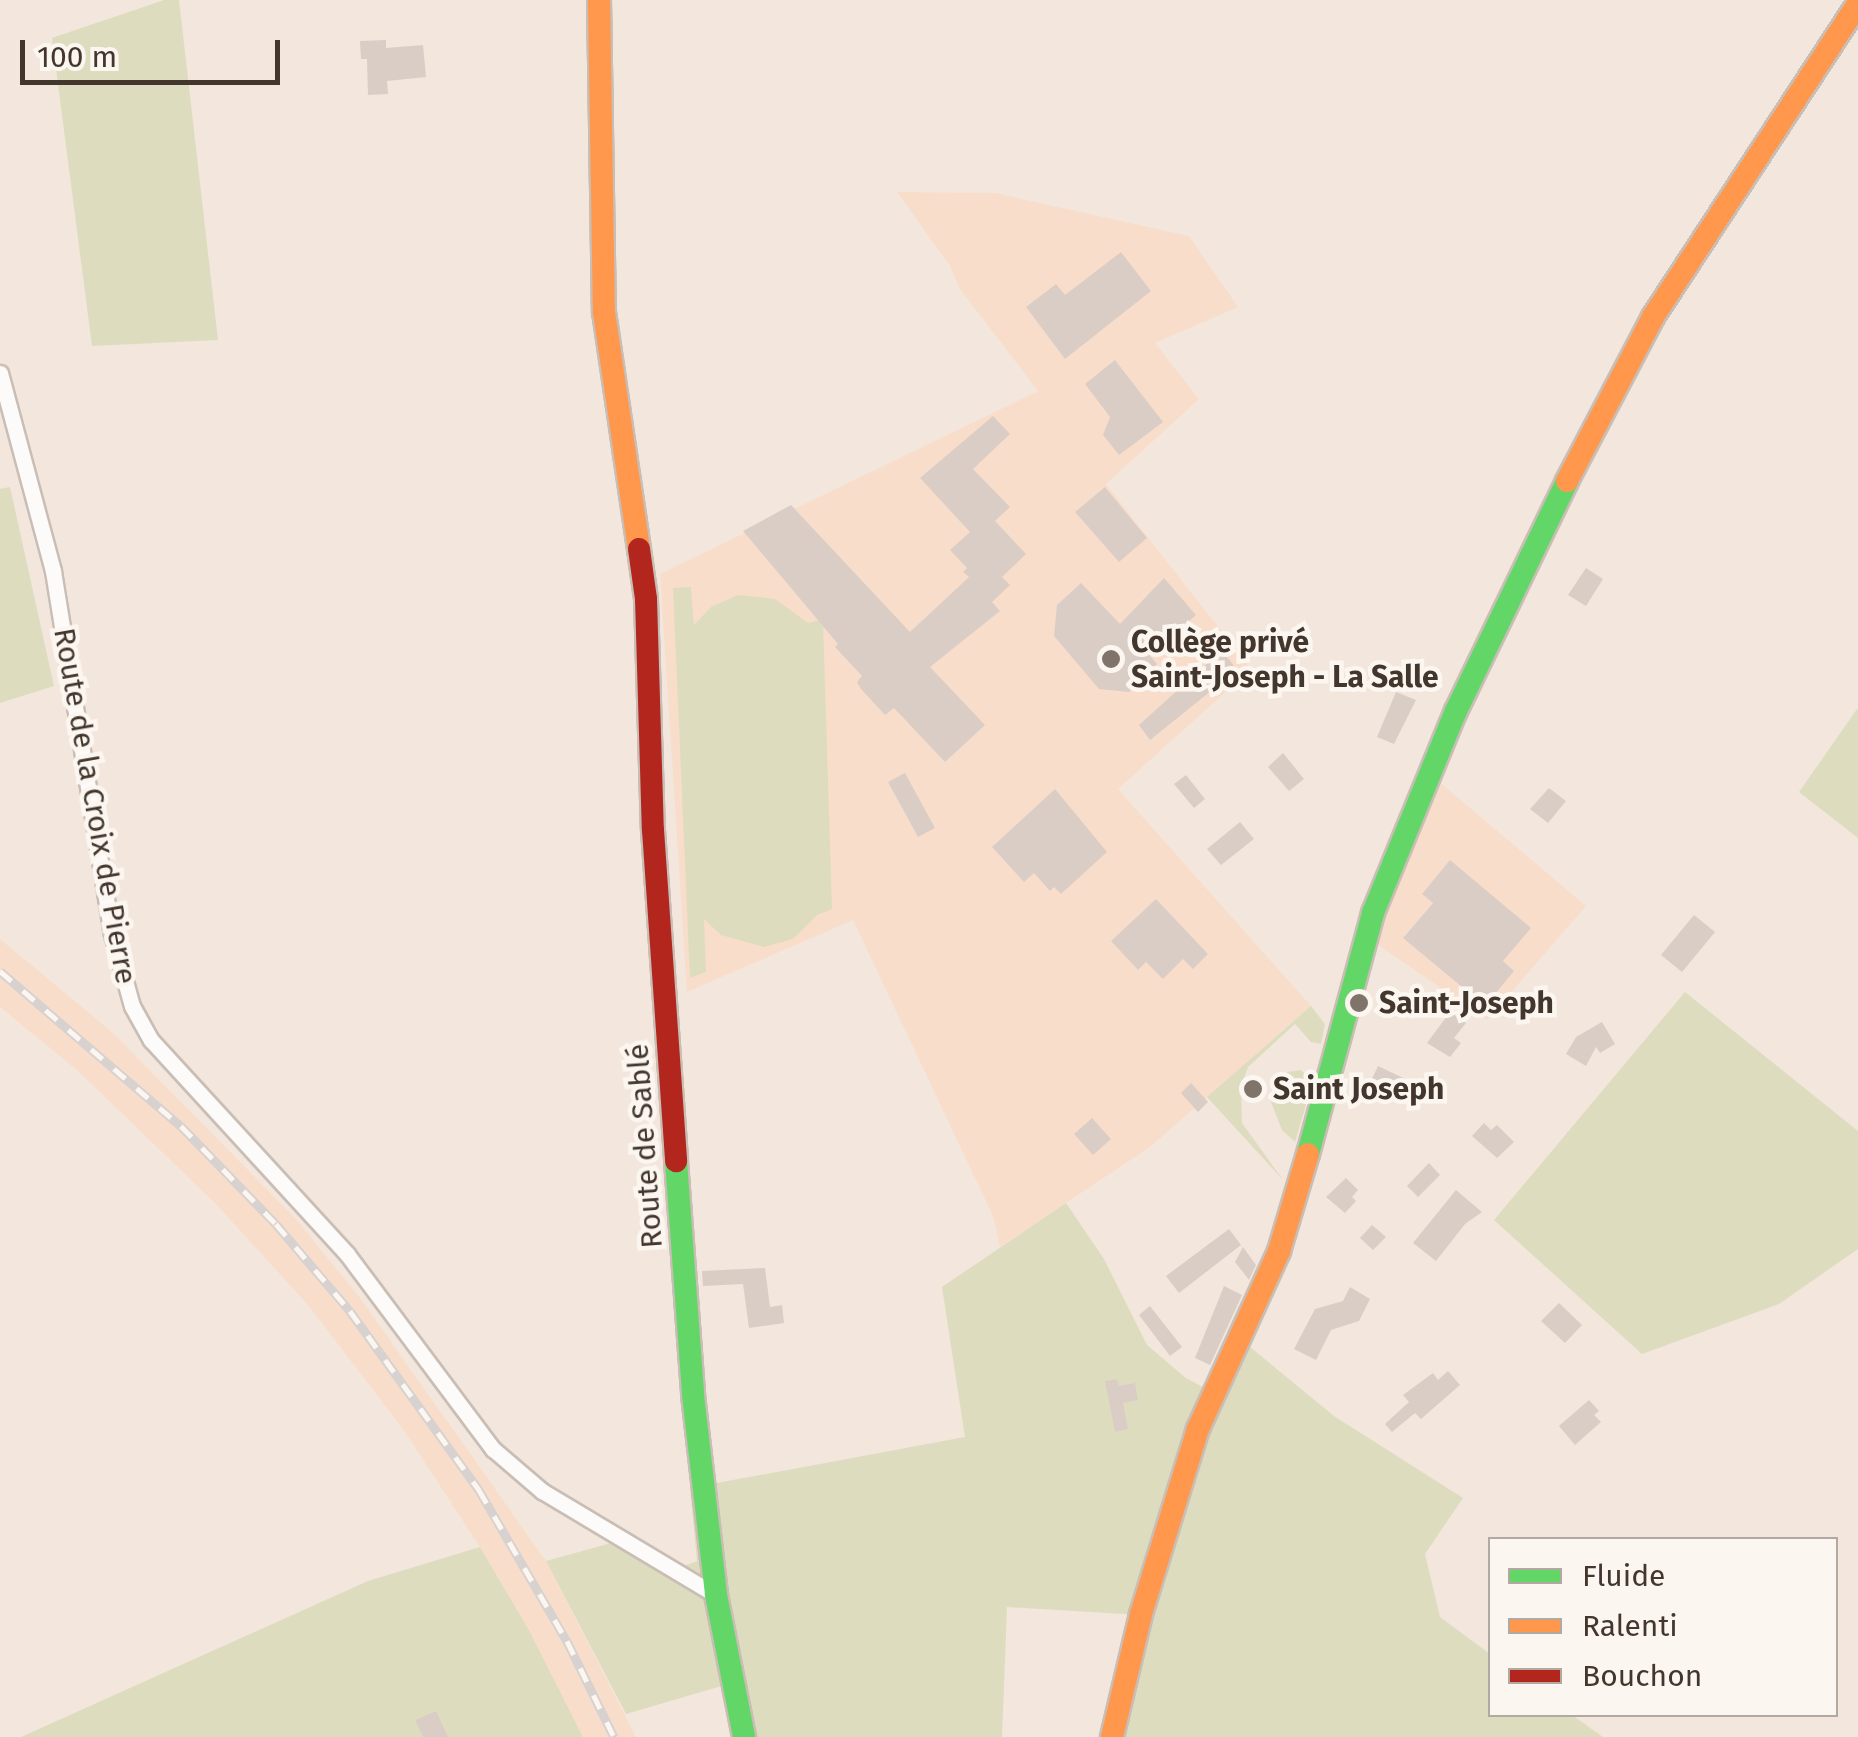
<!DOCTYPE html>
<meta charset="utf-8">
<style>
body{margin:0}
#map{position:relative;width:1858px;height:1737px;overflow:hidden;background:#f3e6dc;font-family:"Fira Sans",sans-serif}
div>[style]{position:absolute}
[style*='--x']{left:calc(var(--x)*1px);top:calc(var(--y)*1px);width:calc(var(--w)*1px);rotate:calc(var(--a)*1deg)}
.built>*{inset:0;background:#f8deca}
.green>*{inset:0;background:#dedcbe}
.building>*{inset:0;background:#dacdc6}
.roads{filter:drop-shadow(2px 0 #c9beb5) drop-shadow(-2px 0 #c9beb5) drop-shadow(0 2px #c9beb5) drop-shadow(0 -2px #c9beb5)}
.street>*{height:15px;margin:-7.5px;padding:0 7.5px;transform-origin:7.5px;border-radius:7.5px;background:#fdfbfa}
.fast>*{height:22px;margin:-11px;padding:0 11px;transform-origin:11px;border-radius:11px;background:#63d668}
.slow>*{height:22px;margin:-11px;padding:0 11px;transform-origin:11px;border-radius:11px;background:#ff974d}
.jam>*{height:22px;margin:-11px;padding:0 11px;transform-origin:11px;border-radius:11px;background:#b3261e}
.rail>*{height:9px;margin-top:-4.5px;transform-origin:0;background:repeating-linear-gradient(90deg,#fcf6f1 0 15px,#d7d2cf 0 30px);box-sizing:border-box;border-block:2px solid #d7d2cf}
.dots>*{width:28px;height:28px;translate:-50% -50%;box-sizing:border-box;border:5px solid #fcf6f1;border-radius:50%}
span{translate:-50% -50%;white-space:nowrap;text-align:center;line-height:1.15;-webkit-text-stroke:9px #fcf6f1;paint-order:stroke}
.poi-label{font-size:30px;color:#42362d;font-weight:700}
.left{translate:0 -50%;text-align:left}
.street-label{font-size:30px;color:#42362d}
.legend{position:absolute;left:1488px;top:1537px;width:350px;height:180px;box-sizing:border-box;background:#fcf6f1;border:2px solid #b2a9a3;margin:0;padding:12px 18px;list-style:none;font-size:30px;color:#42362d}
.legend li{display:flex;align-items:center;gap:20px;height:50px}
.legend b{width:50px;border:2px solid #b2a9a3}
.scale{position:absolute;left:20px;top:40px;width:260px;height:45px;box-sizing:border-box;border:5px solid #42362d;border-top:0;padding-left:12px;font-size:30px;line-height:35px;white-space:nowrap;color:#42362d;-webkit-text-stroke:8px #fcf6f1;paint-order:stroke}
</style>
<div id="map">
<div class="built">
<i style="clip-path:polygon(897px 192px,995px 193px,1189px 236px,1238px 307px,1155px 343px,1199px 399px,1106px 484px,1251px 669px,1118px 789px,1311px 1006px,1150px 1147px,1000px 1247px,993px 1216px,853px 920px,687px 992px,660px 574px,1038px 391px,960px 289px,950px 266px)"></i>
<i style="clip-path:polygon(1438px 781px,1586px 906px,1487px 1020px,1377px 944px,1401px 864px)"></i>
<i style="clip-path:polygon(0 939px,112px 1032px,296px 1219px,360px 1298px,546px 1561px,636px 1737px,583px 1737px,530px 1632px,480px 1547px,403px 1429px,308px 1305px,215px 1203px,78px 1071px,0 1007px)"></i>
</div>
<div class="green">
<i style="clip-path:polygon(164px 0,179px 0,218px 340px,92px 346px,52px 38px)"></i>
<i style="clip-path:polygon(10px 487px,54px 686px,0 703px,0 489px)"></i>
<i style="clip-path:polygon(691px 587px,694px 625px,711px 607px,738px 595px,775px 599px,808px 623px,823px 619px,832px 909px,817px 915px,793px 939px,764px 947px,721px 935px,704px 919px,706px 972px,690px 978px,673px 588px)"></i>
<i style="clip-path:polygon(1857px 709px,1858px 710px,1858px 838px,1799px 792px)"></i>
<i style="clip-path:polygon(1685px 992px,1858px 1131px,1858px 1249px,1779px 1304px,1642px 1354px,1494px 1220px)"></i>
<i style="clip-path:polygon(1311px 1006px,1325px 1024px,1321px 1044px,1311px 1042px,1295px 1024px,1248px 1067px,1241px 1087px,1242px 1123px,1283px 1180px,1207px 1097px)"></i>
<i style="clip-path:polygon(1301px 1070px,1313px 1081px,1295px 1142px,1282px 1130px,1271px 1102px,1287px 1072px)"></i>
<i style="clip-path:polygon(1066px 1203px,1104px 1259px,1147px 1345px,1186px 1378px,1225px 1399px,1250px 1347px,1334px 1416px,1463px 1498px,1425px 1554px,1440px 1617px,1490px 1654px,1490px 1714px,1572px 1715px,1603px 1737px,1112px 1737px,1140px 1615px,1007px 1607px,1002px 1737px,741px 1737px,725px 1685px,626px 1714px,546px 1561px,633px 1537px,682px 1567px,697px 1561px,690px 1488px,965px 1437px,942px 1287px)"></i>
<i style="clip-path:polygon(480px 1547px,530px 1632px,583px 1737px,21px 1737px,368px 1581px)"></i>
</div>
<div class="building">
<i style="clip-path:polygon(386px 40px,386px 48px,423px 45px,426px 77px,387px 81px,388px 94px,368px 95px,367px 59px,361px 59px,360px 41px)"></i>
<i style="clip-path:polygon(1121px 252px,1151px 291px,1065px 359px,1026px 307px,1056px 284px,1065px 295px)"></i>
<i style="clip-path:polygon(1115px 360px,1163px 422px,1119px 455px,1103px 435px,1110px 417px,1085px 384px)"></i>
<i style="clip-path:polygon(993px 416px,1010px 434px,973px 469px,1010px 507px,995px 521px,1026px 554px,1002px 577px,1010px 585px,992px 602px,1000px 611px,930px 667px,985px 725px,945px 762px,894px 708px,885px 715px,861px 689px,857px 682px,862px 676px,835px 647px,838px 644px,743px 531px,791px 505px,910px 632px,969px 577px,963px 572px,967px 568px,950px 550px,970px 532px,920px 478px)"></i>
<i style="clip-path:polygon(1105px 487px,1147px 538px,1119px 562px,1075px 512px)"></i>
<i style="clip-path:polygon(1586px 568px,1603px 579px,1586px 606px,1568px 595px)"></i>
<i style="clip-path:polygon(1164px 578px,1196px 615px,1150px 656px,1157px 664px,1129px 692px,1099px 689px,1054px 636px,1057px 605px,1081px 583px,1120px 624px)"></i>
<i style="clip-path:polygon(1222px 650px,1237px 670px,1150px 740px,1139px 725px)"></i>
<i style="clip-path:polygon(1396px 692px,1416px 700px,1394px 744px,1377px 737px)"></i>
<i style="clip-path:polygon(1283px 753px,1304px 779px,1289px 791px,1268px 767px)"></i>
<i style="clip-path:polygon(905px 773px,935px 828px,918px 837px,888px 782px)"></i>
<i style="clip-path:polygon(1186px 775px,1205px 799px,1194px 808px,1174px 784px)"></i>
<i style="clip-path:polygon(1549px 788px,1566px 801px,1548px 823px,1530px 809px)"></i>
<i style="clip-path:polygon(1055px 789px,1107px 852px,1061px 894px,1054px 887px,1050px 891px,1034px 873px,1024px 882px,992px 847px)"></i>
<i style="clip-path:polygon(1240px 822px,1254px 839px,1221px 865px,1207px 849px)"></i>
<i style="clip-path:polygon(1450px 860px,1531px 928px,1503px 961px,1514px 971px,1485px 1006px,1403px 938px,1433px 903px,1422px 894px)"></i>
<i style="clip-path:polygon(1156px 899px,1208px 954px,1193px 969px,1183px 959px,1163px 979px,1146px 962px,1138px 970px,1111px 941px)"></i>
<i style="clip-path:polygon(1694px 915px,1715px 932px,1682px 972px,1661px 955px)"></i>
<i style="clip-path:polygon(1450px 1012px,1466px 1023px,1454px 1038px,1461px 1043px,1450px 1057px,1427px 1043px)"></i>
<i style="clip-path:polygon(1602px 1022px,1615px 1044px,1600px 1053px,1596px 1047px,1586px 1066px,1566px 1054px,1576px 1037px)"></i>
<i style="clip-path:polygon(1378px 1066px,1422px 1087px,1415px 1102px,1371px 1081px)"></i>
<i style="clip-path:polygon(1191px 1083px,1208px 1102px,1198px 1112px,1181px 1093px)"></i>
<i style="clip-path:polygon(1092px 1118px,1111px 1139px,1093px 1155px,1074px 1134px)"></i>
<i style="clip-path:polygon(1484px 1123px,1491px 1130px,1497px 1125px,1514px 1142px,1497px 1158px,1472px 1136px)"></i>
<i style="clip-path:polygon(1429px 1163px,1440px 1175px,1418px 1197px,1407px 1186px)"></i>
<i style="clip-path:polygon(1346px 1178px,1358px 1190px,1352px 1197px,1356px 1201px,1345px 1213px,1326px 1197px)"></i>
<i style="clip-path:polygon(1456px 1190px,1482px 1212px,1465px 1224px,1436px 1261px,1413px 1243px)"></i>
<i style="clip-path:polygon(1372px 1225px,1386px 1237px,1373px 1250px,1360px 1238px)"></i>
<i style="clip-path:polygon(1229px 1229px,1241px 1245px,1179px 1293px,1166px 1276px)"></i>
<i style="clip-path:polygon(1243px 1247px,1256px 1265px,1249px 1280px,1235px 1262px)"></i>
<i style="clip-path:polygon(765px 1268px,770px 1307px,782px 1305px,784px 1323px,749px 1328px,743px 1284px,703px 1286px,702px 1271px)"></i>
<i style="clip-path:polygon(1224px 1286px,1242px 1295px,1210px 1365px,1195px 1358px)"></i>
<i style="clip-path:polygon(1350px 1287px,1370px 1299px,1359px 1321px,1331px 1330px,1316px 1360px,1294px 1349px,1315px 1309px,1343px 1301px)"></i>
<i style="clip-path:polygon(1559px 1303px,1582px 1325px,1565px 1343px,1541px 1321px)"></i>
<i style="clip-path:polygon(1150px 1306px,1182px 1347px,1170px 1356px,1139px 1315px)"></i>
<i style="clip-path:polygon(1448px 1371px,1460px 1385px,1421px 1419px,1415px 1413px,1392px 1432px,1385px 1424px,1409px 1402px,1403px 1395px,1433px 1373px,1438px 1380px)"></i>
<i style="clip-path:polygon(1117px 1379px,1119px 1386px,1135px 1383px,1138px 1400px,1123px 1403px,1128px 1429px,1115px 1432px,1105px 1381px)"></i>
<i style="clip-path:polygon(1589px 1400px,1599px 1411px,1594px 1415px,1601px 1422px,1575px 1445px,1559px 1426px)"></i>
<i style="clip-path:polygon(436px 1711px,448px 1737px,423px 1737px,415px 1720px)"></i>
</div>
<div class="roads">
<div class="street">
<i style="--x:0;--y:373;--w:205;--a:75"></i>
<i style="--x:53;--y:571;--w:368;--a:80.8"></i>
<i style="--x:112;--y:934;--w:75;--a:74.5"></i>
<i style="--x:132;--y:1006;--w:39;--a:61"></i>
<i style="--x:151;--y:1040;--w:290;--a:47.5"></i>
<i style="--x:347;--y:1254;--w:244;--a:53.2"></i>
<i style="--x:493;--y:1449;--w:65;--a:40.6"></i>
<i style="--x:542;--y:1491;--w:203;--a:30.9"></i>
</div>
<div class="fast">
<i style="--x:1308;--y:1154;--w:250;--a:-74.9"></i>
<i style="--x:1373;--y:913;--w:218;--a:-67.7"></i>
<i style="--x:1456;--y:711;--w:255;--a:-64.2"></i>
<i style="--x:676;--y:1161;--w:235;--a:85.8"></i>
<i style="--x:693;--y:1395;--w:201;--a:83.4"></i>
<i style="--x:716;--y:1595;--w:145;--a:78.8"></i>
</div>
<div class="slow">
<i style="--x:599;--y:0;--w:312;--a:89.1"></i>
<i style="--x:604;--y:312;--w:240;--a:81.6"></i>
<i style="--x:1567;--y:481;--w:185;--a:-62.3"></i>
<i style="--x:1653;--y:317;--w:374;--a:-56.8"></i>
<i style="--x:1112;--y:1737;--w:126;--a:-76.7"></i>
<i style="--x:1141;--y:1614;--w:194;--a:-72.9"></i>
<i style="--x:1198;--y:1429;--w:196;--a:-65.5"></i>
<i style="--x:1279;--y:1251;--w:101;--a:-73.4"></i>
</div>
<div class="jam">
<i style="--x:639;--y:549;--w:50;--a:82"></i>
<i style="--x:646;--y:599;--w:231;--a:88.3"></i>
<i style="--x:653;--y:830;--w:332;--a:86"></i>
</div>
</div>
<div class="rail">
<i style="--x:0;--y:971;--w:238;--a:40.6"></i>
<i style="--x:181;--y:1126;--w:136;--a:45.9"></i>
<i style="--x:276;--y:1224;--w:114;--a:49.6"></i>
<i style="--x:350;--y:1311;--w:221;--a:54.2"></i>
<i style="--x:479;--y:1490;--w:175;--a:59.8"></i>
<i style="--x:567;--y:1641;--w:107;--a:63.9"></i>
</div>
<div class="dots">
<i style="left:1111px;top:659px;background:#80746a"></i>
<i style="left:1359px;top:1003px;background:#80746a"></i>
<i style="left:1253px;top:1089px;background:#80746a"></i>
</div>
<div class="poi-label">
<span class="left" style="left:1131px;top:659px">Collège privé<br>Saint-Joseph - La Salle</span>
<span class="left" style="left:1379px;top:1003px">Saint-Joseph</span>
<span class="left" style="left:1273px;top:1089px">Saint Joseph</span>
</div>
<div class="street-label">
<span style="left:95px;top:806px;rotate:80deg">Route de la Croix de Pierre</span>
<span style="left:645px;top:1146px;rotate:-94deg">Route de Sablé</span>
</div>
<ul class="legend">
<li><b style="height:12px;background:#63d668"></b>Fluide</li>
<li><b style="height:12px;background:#ff974d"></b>Ralenti</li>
<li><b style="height:12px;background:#b3261e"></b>Bouchon</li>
</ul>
<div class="scale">100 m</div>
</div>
